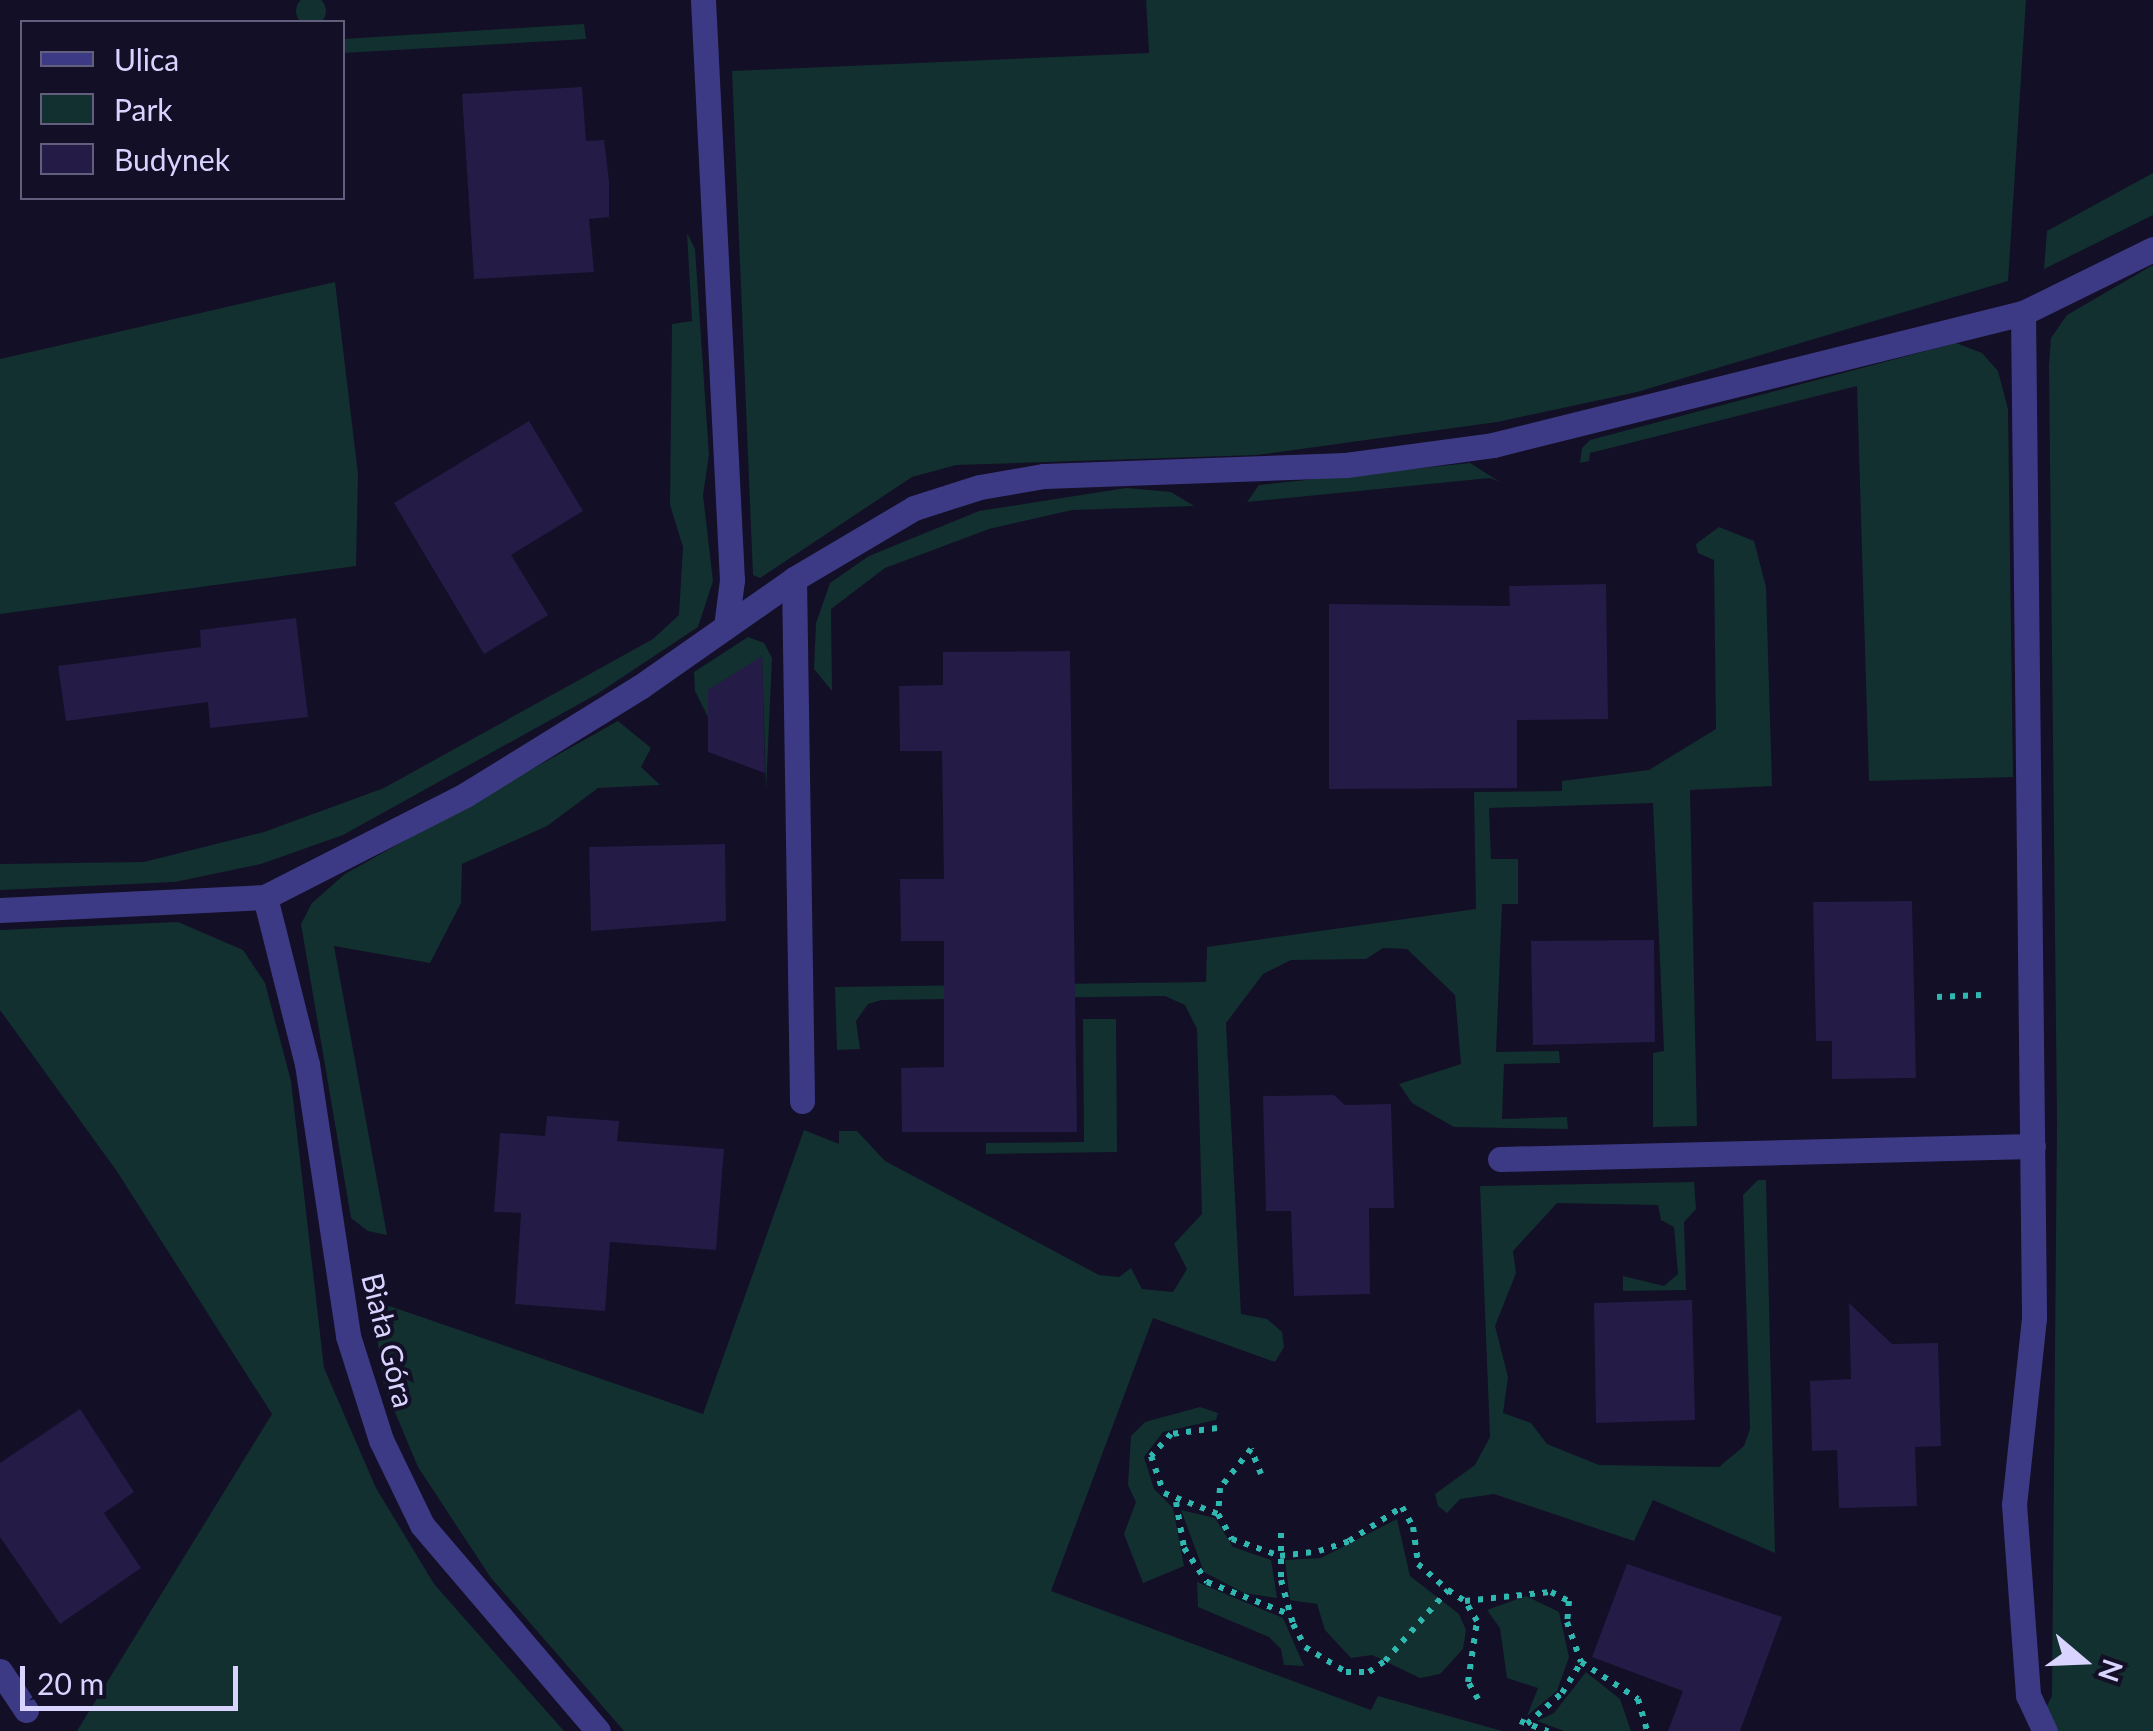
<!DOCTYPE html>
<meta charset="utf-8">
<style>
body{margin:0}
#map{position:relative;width:2153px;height:1731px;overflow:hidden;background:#130f26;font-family:Lato,sans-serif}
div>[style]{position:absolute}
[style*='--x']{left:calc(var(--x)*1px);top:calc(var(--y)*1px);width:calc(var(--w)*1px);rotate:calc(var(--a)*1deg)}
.green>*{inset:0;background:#12302f}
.round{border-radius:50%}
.building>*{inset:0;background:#241b47}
.path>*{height:6px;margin-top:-3px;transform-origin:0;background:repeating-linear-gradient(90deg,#2fb8b0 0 5px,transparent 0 13px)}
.lane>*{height:25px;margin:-12.5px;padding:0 12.5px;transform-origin:12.5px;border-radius:12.5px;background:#3d3a85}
.street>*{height:25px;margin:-12.5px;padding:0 12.5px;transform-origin:12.5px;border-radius:12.5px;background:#3d3a85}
span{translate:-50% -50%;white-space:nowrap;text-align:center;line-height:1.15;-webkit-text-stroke:8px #130f26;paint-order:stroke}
.street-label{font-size:30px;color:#d9d4ff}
.legend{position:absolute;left:20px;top:20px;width:325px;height:180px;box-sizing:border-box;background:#130f26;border:2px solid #625e7d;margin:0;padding:12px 18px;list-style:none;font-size:30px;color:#d9d4ff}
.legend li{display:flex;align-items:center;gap:20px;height:50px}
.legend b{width:50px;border:2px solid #625e7d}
.north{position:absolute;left:2033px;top:1611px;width:100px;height:100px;-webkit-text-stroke:8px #130f26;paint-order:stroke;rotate:109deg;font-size:28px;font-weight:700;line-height:40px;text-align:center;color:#d9d4ff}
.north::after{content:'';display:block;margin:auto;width:35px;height:45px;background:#d9d4ff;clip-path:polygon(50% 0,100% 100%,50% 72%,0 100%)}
.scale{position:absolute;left:20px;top:1666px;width:218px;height:45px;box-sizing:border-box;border:5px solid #d9d4ff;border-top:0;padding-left:12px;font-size:30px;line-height:35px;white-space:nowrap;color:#d9d4ff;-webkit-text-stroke:8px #130f26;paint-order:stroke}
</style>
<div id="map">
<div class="green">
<i class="round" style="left:296px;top:-4px;width:30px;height:30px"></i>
<i style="clip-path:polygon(1146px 0,2026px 0,2008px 281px,1637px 392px,1497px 422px,1257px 455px,956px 465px,912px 477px,760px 578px,753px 575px,732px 71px,1149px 53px)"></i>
<i style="clip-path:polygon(584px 24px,586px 39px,343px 53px,343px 39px)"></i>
<i style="clip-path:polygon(2153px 173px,2153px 215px,2044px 269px,2047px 231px)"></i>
<i style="clip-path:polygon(687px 233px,695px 249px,709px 455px,703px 495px,713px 581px,698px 627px,597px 694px,343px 835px,261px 864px,175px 882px,0 890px,0 864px,144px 862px,264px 832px,384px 788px,653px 639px,679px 615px,683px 547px,670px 505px,672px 324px,692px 321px)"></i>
<i style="clip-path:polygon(2153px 265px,2153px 1731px,2034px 1731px,2052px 1696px,2057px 1123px,2049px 365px,2051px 338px,2067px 315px)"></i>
<i style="clip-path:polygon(335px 282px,358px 474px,356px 566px,0 614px,0 359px)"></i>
<i style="clip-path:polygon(1956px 343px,1982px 353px,1998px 371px,2008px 409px,2013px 777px,1869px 781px,1857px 386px,1590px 453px,1589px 461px,1580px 463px,1582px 448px,1590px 440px)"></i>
<i style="clip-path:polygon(1470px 463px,1500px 482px,1490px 478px,1247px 502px,1259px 485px)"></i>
<i style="clip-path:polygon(1126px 488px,1171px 492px,1194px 506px,1072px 510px,989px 529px,885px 568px,831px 609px,832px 691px,814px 669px,816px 623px,830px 583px,869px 556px,979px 511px)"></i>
<i style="clip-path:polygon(1719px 527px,1754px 541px,1766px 587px,1772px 786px,1690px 790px,1697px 1126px,1653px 1127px,1653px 1053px,1664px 1051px,1653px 803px,1489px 808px,1491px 859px,1518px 859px,1518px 904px,1502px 904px,1496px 1052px,1559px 1051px,1560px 1063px,1504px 1064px,1502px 1119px,1567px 1117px,1568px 1129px,1454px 1127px,1412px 1103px,1399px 1084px,1461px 1064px,1455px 995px,1407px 949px,1383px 948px,1366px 959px,1291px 960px,1263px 974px,1226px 1023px,1241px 1314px,1267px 1319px,1282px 1332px,1284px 1347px,1275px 1362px,1153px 1318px,1051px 1591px,1371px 1710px,1378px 1696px,1502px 1731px,624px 1731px,491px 1578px,418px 1467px,384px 1386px,372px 1300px,703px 1414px,804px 1130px,839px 1144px,839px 1131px,857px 1131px,885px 1161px,1099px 1275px,1119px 1277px,1131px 1268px,1142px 1289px,1173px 1292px,1187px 1269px,1174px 1244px,1202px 1214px,1197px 1029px,1185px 1005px,1165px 996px,882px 1000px,868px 1004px,856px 1021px,860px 1049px,837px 1050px,835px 987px,1206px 982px,1207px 947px,1476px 909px,1474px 792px,1562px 791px,1562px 781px,1649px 770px,1716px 729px,1714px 560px,1698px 553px,1696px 544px)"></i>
<i style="clip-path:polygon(748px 637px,764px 643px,772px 658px,766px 791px,762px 657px,709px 719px,695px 691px,694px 672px)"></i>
<i style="clip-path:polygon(618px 721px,651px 748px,641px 767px,660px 785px,598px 788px,547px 826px,462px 864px,461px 903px,430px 963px,334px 946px,387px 1235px,368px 1231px,351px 1218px,301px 924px,312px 903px,345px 874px)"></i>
<i style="clip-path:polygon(178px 922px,243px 950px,265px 983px,291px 1081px,324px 1368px,376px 1488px,434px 1584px,564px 1731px,77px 1731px,272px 1414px,116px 1170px,0 1010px,0 930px)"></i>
<i style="clip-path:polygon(1083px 1019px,1116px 1019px,1117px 1152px,986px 1154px,986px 1143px,1084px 1142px)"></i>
<i style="clip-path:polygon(1758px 1180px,1766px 1180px,1775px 1553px,1653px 1500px,1634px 1541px,1494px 1494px,1460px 1499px,1447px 1513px,1438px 1506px,1435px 1494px,1475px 1465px,1490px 1437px,1480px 1186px,1694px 1182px,1696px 1209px,1684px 1222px,1686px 1290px,1623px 1291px,1623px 1276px,1664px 1286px,1678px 1274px,1674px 1227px,1661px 1220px,1658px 1205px,1557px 1203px,1513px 1251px,1516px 1273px,1495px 1326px,1508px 1377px,1503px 1413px,1531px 1423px,1547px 1444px,1599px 1465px,1719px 1467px,1744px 1446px,1750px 1429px,1743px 1195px)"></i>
<i style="clip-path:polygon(1200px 1407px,1218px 1413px,1216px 1420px,1163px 1432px,1144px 1457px,1154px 1489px,1173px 1508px,1184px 1566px,1143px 1583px,1124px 1534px,1136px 1502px,1128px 1485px,1131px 1436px,1145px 1422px)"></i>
<i style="clip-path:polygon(1181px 1510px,1215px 1518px,1233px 1547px,1271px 1560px,1277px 1598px,1244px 1593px,1204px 1572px)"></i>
<i style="clip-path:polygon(1397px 1519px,1410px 1576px,1459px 1614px,1466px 1630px,1463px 1649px,1440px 1674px,1420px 1678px,1372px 1655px,1351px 1658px,1325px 1630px,1317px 1604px,1290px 1600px,1285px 1560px,1321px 1558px)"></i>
<i style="clip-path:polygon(1197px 1582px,1283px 1618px,1304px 1666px,1284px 1665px,1281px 1649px,1269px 1637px,1198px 1607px)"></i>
<i style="clip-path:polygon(1526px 1596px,1559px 1612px,1569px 1657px,1557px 1691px,1527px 1716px,1538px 1688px,1507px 1678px,1500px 1628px,1487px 1610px)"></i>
<i style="clip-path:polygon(1586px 1672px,1620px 1699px,1631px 1731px,1564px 1731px,1537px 1721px,1554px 1713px)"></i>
</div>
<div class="building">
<i style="clip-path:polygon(582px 87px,586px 141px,604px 140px,609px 181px,609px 217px,589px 219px,594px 272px,474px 279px,462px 94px)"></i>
<i style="clip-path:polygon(529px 421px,583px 511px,511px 555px,548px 615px,484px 654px,394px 503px)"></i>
<i style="clip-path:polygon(1606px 584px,1608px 719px,1517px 720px,1517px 788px,1329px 789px,1329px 604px,1510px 606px,1509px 586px)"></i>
<i style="clip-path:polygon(296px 618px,308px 717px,210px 728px,208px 702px,66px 721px,58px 666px,201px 647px,200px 630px)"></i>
<i style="clip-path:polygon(1070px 651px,1077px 1132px,902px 1132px,901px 1068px,944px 1067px,944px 941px,901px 941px,900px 879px,944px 879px,942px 751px,900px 751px,899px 686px,943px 685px,943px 652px)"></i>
<i style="clip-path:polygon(762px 656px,765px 773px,708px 752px,708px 690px)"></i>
<i style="clip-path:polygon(725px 844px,726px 921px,591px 931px,589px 847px)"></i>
<i style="clip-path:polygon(1912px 901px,1916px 1078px,1832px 1079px,1832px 1041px,1816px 1041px,1813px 902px)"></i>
<i style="clip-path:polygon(1654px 940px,1655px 1042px,1533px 1045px,1531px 941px)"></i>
<i style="clip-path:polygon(1334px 1095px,1345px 1105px,1391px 1104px,1394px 1208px,1369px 1208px,1370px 1294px,1294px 1296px,1291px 1211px,1266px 1211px,1263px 1096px)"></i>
<i style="clip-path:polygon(547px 1116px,619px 1121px,617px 1141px,724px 1149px,716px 1250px,610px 1242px,605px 1311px,515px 1304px,521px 1213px,494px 1212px,500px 1133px,545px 1136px)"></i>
<i style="clip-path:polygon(1692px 1300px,1695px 1420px,1596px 1423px,1594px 1303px)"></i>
<i style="clip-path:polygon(1849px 1303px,1892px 1344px,1938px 1343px,1941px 1446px,1915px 1447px,1917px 1506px,1839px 1508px,1837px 1450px,1812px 1451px,1810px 1381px,1851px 1379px)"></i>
<i style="clip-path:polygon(80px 1409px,134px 1492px,104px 1513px,141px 1568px,60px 1624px,0 1537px,0 1463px)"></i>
<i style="clip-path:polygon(1627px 1564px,1782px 1617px,1740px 1731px,1668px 1731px,1683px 1691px,1592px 1657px)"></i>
</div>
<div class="path">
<i style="--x:1937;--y:997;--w:44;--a:-2.6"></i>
<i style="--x:1217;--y:1428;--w:46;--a:172.6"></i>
<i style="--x:1171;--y:1434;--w:30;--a:132"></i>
<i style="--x:1151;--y:1456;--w:39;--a:71"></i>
<i style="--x:1164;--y:1493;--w:58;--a:21.3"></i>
<i style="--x:1261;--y:1474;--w:27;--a:-112"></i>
<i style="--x:1251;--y:1449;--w:50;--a:128.5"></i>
<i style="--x:1220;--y:1488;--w:26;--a:94"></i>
<i style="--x:1218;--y:1514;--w:29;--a:61"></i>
<i style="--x:1232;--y:1539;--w:51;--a:19.5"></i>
<i style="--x:1280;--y:1556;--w:39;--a:-7"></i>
<i style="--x:1319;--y:1551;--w:32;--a:-18"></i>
<i style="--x:1349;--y:1541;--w:63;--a:-32.7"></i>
<i style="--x:1402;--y:1507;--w:23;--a:61"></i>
<i style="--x:1413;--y:1527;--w:37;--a:82"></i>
<i style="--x:1418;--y:1564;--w:40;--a:41"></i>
<i style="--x:1176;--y:1502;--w:47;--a:80.1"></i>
<i style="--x:1184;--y:1548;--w:41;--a:55.9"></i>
<i style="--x:1207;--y:1582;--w:85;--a:21.4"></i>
<i style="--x:1281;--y:1533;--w:47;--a:90"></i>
<i style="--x:1281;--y:1580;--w:46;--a:74.7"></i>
<i style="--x:1293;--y:1624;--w:26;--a:62"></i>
<i style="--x:1305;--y:1647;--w:48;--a:31.4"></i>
<i style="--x:1346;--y:1672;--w:23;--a:0"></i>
<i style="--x:1369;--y:1672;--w:19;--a:-35"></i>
<i style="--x:1385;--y:1661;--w:95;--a:-48.4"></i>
<i style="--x:1448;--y:1590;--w:20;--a:33"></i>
<i style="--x:1478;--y:1699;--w:20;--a:-120"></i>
<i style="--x:1468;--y:1682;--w:62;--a:-81.6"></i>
<i style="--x:1477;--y:1621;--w:23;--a:-121"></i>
<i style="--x:1465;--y:1601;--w:86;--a:-6"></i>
<i style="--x:1551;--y:1592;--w:20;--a:27"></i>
<i style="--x:1569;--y:1601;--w:21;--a:95"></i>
<i style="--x:1567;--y:1622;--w:42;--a:70.7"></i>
<i style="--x:1520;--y:1721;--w:30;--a:20"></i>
<i style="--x:1527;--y:1724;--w:47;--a:-41.5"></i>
<i style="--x:1562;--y:1693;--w:36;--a:-58"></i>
<i style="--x:1581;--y:1662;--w:68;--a:33"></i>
<i style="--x:1638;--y:1699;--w:33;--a:74"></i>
</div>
<div class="lane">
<i style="--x:703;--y:0;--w:581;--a:87.14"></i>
<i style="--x:732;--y:580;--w:47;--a:97.3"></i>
<i style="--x:794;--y:579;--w:522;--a:89.12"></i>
<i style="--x:1500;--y:1159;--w:533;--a:-1.4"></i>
<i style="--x:0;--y:1671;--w:47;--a:56.3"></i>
</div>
<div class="street">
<i style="--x:2023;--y:313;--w:1005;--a:89.37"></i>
<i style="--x:2034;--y:1318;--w:187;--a:96.1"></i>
<i style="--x:2014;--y:1504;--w:192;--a:85.8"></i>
<i style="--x:2028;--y:1695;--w:40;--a:65"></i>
<i style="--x:265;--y:897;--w:172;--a:75.9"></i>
<i style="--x:307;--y:1064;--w:275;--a:81.4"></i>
<i style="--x:348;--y:1336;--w:109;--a:72.4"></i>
<i style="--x:381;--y:1440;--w:94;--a:64.2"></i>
<i style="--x:422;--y:1525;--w:271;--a:49.5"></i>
<i style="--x:0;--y:910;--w:265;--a:-2.8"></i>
<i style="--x:265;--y:897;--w:225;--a:-27"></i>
<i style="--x:465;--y:795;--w:206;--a:-31.7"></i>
<i style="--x:640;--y:687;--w:188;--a:-35"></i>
<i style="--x:794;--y:579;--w:139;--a:-30.6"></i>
<i style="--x:914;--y:508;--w:69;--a:-17.7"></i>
<i style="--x:980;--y:487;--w:65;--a:-9.8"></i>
<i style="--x:1044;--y:476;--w:302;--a:-2.1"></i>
<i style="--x:1346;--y:465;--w:148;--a:-7.7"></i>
<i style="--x:1493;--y:445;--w:546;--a:-13.99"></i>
<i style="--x:2023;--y:313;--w:145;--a:-26.2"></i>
</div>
<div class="street-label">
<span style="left:389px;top:1340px;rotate:76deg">Biała Góra</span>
</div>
<ul class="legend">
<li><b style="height:12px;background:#3d3a85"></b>Ulica</li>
<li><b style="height:28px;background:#12302f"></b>Park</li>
<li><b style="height:28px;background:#241b47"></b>Budynek</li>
</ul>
<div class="north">N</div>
<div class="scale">20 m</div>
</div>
